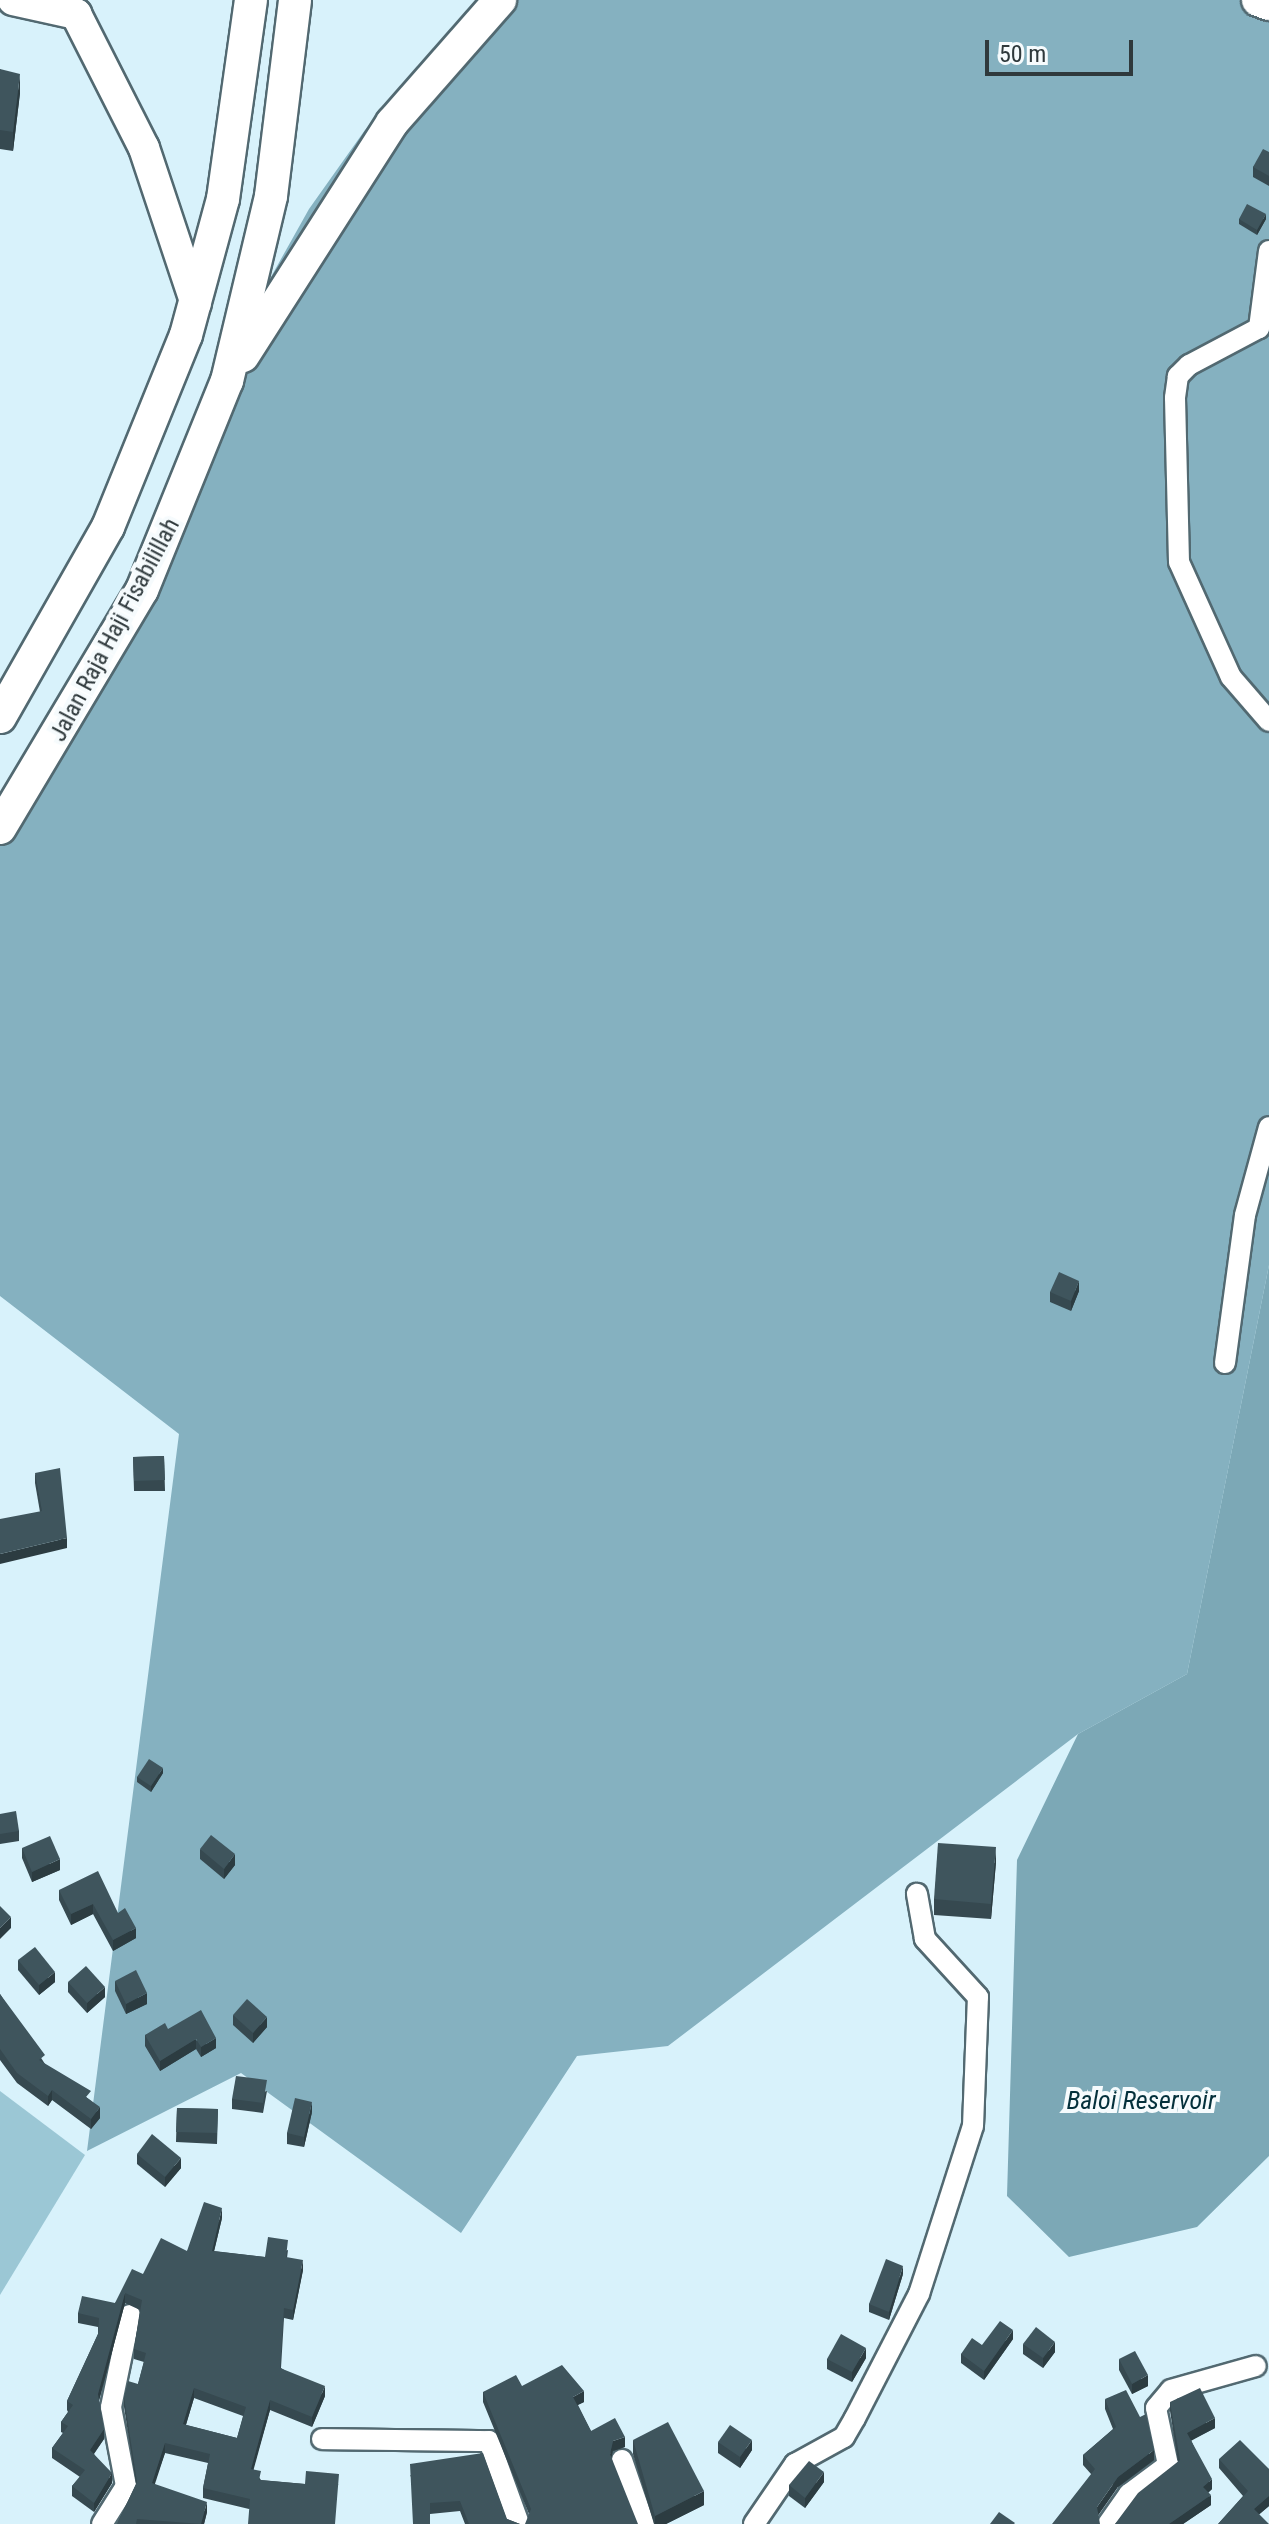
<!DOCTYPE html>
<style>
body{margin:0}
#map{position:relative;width:1269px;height:2524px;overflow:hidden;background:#d8f2fb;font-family:"Roboto Condensed",sans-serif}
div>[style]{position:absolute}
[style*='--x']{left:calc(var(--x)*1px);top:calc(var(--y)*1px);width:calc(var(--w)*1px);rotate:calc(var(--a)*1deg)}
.green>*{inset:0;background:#9bc7d5}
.forest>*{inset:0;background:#85b1c0}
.water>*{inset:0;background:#7ca8b6}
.roads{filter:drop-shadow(2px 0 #526971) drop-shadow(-2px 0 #526971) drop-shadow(0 2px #526971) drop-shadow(0 -2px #526971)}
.street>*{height:20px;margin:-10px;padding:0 10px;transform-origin:10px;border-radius:10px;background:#fff}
.secondary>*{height:30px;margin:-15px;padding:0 15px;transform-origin:15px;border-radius:15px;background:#fff}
.primary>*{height:32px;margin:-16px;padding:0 16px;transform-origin:16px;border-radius:16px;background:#fff}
.wall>*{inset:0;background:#364950}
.shaded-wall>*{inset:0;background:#2c3c41}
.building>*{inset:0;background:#3f555d}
span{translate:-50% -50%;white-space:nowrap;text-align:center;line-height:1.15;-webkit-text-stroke:8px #f6fbfd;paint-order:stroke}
.street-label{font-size:24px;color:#2f393c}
.water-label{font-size:26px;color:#04303b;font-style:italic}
.scale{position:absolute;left:985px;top:40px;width:148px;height:36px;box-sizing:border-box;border:4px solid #2f393c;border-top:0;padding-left:10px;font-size:24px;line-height:28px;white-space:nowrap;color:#2f393c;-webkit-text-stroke:6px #f6fbfd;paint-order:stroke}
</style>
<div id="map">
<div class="green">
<i style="clip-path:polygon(0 2091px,85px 2155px,0 2295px)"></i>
</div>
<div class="forest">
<i style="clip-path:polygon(507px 0,1269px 0,1269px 1265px,1187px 1674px,1078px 1734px,668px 2046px,577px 2056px,461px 2233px,241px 2073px,87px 2151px,179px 1434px,0 1296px,0 805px,154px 542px,267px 284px,309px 209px,365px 130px)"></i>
</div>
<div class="water">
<i style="clip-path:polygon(1269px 1265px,1269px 2156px,1197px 2227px,1069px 2257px,1007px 2196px,1017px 1860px,1078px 1734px,1187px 1674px)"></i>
</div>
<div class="roads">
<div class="street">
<i style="--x:1269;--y:251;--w:78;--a:97.4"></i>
<i style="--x:1259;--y:328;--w:79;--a:152.1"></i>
<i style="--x:1189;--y:365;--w:16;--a:135"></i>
<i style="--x:1178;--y:376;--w:22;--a:98"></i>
<i style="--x:1175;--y:398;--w:164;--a:88.6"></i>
<i style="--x:1179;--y:562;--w:126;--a:65.7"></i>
<i style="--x:1231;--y:677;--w:58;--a:49.2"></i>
<i style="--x:1225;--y:1363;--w:149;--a:-82.3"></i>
<i style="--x:1245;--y:1215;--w:91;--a:-74.7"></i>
<i style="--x:322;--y:2439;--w:167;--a:0.7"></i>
<i style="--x:489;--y:2441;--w:88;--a:70.1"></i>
<i style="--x:622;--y:2460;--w:68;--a:71"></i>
<i style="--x:102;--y:2524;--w:45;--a:-57.7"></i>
<i style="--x:126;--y:2486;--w:80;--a:-100.8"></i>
<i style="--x:111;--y:2407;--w:94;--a:-78.3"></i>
<i style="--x:754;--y:2524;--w:73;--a:-55.7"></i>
<i style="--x:795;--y:2464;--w:56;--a:-28.9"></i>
<i style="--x:844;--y:2437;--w:22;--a:-60"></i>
<i style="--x:855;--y:2418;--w:140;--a:-62.7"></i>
<i style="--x:919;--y:2294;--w:176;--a:-72.2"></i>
<i style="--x:973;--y:2126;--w:129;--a:-87.8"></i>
<i style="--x:978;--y:1997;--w:79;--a:-132.4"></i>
<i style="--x:925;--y:1939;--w:46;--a:-100.1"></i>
<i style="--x:1108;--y:2524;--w:37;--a:-55"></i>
<i style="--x:1129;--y:2494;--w:49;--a:-36.6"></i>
<i style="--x:1168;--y:2465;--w:58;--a:-101.9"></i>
<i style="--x:1156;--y:2408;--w:23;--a:-50"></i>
<i style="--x:1171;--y:2390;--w:88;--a:-15.8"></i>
</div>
<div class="secondary">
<i style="--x:13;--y:0;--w:65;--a:12.5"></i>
<i style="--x:76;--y:14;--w:150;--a:63.1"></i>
<i style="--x:144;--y:148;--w:164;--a:71.6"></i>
</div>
<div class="primary">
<i style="--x:1258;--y:0;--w:12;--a:20"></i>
<i style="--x:243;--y:356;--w:277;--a:-57.4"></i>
<i style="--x:392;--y:123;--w:164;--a:-48.7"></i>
<i style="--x:0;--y:717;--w:219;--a:-60.4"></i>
<i style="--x:108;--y:527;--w:207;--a:-67.9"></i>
<i style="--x:186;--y:335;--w:141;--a:-74.8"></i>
<i style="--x:223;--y:199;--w:201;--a:-82"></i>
<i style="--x:0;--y:828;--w:277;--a:-59.2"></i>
<i style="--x:142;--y:590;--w:226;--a:-67.9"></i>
<i style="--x:227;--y:381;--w:190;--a:-76.6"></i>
<i style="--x:271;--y:196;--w:197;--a:-83"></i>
</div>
</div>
<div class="wall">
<i style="clip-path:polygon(0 69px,20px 93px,13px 151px,0 149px)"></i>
<i style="clip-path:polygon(1269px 152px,1269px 186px,1253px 177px,1253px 167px)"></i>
<i style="clip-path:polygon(1239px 219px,1266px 219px,1257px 235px,1239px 224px)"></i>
<i style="clip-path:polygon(1079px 1291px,1071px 1311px,1050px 1302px,1050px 1292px)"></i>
<i style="clip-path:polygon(164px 1456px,165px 1491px,134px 1491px,133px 1457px)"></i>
<i style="clip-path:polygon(35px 1473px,67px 1548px,40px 1512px,35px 1483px)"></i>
<i style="clip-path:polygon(163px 1773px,151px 1792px,137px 1782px,137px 1777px)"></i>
<i style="clip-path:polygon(0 1814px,19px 1831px,19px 1841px,0 1844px)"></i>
<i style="clip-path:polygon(22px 1848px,60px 1870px,32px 1882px,22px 1858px)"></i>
<i style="clip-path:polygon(200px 1849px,235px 1865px,224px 1879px,200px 1859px)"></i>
<i style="clip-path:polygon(996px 1862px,991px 1919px,934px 1915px,934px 1899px)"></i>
<i style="clip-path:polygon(59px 1890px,118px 1913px,136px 1938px,113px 1951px,93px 1914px,71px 1925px,59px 1900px)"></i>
<i style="clip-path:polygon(18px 1960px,55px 1982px,39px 1995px,18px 1970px)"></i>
<i style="clip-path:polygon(115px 1981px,147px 2004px,126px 2014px,115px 1991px)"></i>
<i style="clip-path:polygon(68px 1982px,105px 1997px,87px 2013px,68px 1992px)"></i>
<i style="clip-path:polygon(0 1994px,45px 2064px,91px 2101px,100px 2118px,91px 2129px,52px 2100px,48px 2106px,17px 2083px,0 2060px)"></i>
<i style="clip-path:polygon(233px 2015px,267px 2027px,253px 2043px,233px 2025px)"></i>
<i style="clip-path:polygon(168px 2029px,216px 2048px,201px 2057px,196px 2049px,160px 2071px,145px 2046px,145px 2035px)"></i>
<i style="clip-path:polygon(267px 2091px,263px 2113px,232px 2109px,232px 2099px)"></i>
<i style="clip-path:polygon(177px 2108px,218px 2109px,217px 2144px,176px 2142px)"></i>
<i style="clip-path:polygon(312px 2112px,304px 2147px,287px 2144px,287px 2133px)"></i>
<i style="clip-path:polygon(137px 2154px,181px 2168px,165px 2187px,137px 2164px)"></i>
<i style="clip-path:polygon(evenodd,222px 2218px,214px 2251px,265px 2257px,288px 2250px,287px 2258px,303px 2270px,293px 2320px,284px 2318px,281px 2368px,325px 2396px,312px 2427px,270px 2410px,253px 2469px,261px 2480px,305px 2484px,339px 2484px,249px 2509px,203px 2498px,203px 2488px,208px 2463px,165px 2453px,154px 2484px,207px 2512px,204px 2524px,117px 2524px,136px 2484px,124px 2407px,124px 2397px,138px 2384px,144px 2362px,134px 2359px,134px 2349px,140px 2310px,125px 2303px,99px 2401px,104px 2439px,94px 2454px,112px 2483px,94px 2512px,72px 2496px,72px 2486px,80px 2477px,52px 2458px,52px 2448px,63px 2433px,61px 2432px,61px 2422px,68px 2412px,67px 2410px,67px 2401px,98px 2334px,98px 2327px,78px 2323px,78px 2313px,115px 2303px,143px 2274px,187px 2251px,222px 2218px,194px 2398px,243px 2416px,237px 2438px,186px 2425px,194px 2398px)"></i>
<i style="clip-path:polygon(903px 2274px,889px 2320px,869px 2312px,869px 2304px)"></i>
<i style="clip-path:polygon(1013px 2339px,984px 2380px,961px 2363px,961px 2354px,982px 2345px)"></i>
<i style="clip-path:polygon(1023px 2344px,1055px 2352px,1043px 2368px,1023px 2354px)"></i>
<i style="clip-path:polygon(866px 2358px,852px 2382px,827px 2369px,827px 2359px)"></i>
<i style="clip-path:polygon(1119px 2359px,1148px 2386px,1132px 2394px,1119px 2370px)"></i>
<i style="clip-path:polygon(522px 2386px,584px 2402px,578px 2405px,591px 2431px,625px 2447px,613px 2451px,529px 2514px,483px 2402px,483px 2392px)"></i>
<i style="clip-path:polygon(1105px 2399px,1154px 2460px,1118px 2487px,1091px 2474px,1083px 2465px,1083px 2455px,1113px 2429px,1105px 2409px)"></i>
<i style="clip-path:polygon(1170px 2402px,1215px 2428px,1191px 2440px,1212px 2489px,1208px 2493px,1211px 2505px,1183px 2524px,1115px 2524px,1178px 2462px,1170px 2411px)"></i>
<i style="clip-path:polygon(633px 2440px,704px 2505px,666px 2524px,654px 2524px,633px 2454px)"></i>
<i style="clip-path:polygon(718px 2442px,752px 2450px,740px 2468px,718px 2453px)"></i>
<i style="clip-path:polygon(1219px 2459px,1269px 2469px,1269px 2506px,1259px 2514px,1218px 2524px,1243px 2496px,1219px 2468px)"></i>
<i style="clip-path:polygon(410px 2475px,507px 2519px,520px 2524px,465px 2524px,460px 2511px,430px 2514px)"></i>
<i style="clip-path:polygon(824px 2482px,805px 2508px,789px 2496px,789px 2485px)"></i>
</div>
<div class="shaded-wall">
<i style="clip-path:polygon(20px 74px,20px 93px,13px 151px,13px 132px)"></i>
<i style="clip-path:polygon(1266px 214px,1266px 219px,1257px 235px,1257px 230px)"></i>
<i style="clip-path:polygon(1079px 1281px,1079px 1291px,1071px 1311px,1071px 1301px)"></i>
<i style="clip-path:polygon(67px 1538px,67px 1548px,0 1564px,0 1554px)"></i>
<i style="clip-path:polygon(163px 1768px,163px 1773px,151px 1792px,151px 1786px)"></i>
<i style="clip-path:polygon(996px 1847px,996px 1862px,991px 1919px,991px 1904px)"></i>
<i style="clip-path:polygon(235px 1854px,235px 1865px,224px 1879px,224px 1869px)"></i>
<i style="clip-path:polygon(60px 1859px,60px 1870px,32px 1882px,32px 1872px)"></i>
<i style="clip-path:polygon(93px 1904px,93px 1914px,71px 1925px,71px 1914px)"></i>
<i style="clip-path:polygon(11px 1917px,11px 1928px,0 1939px,0 1928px)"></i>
<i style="clip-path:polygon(136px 1928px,136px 1938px,113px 1951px,113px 1940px)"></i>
<i style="clip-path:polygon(55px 1972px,55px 1982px,39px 1995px,39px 1985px)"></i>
<i style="clip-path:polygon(105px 1987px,105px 1997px,87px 2013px,87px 2003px)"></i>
<i style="clip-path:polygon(147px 1993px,147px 2004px,126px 2014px,126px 2004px)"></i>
<i style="clip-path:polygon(267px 2017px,267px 2027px,253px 2043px,253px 2033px)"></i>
<i style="clip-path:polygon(216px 2038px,216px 2048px,201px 2057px,201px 2047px)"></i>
<i style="clip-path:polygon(196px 2039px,196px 2049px,160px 2071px,160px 2061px)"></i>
<i style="clip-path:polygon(52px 2090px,52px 2100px,48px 2106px,48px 2096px)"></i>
<i style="clip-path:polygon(312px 2102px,312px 2112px,304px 2147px,304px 2137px)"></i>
<i style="clip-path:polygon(100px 2107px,100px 2118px,91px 2129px,91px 2119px)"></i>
<i style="clip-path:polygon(181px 2158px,181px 2168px,165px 2187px,165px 2177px)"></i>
<i style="clip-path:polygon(222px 2208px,222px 2218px,212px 2260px,212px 2251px)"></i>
<i style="clip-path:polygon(303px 2260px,303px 2270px,293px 2320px,293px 2310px)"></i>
<i style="clip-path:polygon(903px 2266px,903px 2274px,889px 2320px,889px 2312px)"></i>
<i style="clip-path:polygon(125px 2293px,125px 2303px,98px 2404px,98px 2394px)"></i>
<i style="clip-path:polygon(1013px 2330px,1013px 2339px,984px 2380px,984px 2371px)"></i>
<i style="clip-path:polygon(1055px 2342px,1055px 2352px,1043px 2368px,1043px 2358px)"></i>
<i style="clip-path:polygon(866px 2348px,866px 2358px,852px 2382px,852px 2372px)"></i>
<i style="clip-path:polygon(1148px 2375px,1148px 2386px,1132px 2394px,1132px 2384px)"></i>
<i style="clip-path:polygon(325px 2386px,325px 2396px,312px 2427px,312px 2417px)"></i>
<i style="clip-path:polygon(194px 2388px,194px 2398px,183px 2434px,183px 2424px)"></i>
<i style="clip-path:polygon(584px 2391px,584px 2402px,573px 2407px,573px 2397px)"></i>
<i style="clip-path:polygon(270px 2400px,270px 2410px,251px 2479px,251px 2469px)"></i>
<i style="clip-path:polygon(1215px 2418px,1215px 2428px,1187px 2443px,1187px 2433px)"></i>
<i style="clip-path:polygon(104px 2429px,104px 2439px,90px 2459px,90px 2450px)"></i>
<i style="clip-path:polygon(625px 2437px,625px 2447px,613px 2451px,610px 2464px,610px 2454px,613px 2441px)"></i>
<i style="clip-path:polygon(752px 2440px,752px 2450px,740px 2468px,740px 2457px)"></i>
<i style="clip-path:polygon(165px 2443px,165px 2453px,152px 2493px,152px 2483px)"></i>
<i style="clip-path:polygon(1154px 2450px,1154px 2460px,1118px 2487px,1097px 2517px,1097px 2507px,1118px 2477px)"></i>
<i style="clip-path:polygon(824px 2472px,824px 2482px,805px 2508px,805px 2498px)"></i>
<i style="clip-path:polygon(112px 2473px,112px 2483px,94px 2512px,94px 2503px)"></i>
<i style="clip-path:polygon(1212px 2479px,1212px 2489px,1203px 2497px,1203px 2487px)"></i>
<i style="clip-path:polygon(704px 2491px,704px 2505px,666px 2524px,655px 2524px,655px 2516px)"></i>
<i style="clip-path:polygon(1211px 2495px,1211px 2505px,1183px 2524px,1169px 2524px)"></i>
<i style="clip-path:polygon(1269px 2496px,1269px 2506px,1254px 2519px,1254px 2509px)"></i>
<i style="clip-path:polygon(207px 2502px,207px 2512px,204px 2524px,201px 2524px)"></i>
</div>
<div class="building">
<i style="clip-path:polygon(0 69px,20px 74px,13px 132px,0 130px)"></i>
<i style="clip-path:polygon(1263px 149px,1269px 152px,1269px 176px,1253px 167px)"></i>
<i style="clip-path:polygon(1247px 204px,1266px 214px,1257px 230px,1239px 219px)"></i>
<i style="clip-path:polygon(1059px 1272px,1079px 1281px,1071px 1301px,1050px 1292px)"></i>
<i style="clip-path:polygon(164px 1456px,165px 1480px,134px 1481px,133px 1457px)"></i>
<i style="clip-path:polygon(60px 1468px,67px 1538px,0 1554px,0 1519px,42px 1511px,35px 1473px)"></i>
<i style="clip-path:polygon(149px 1759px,163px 1768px,151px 1786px,137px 1777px)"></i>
<i style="clip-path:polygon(16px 1811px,19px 1831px,0 1834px,0 1814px)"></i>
<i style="clip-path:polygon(211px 1835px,235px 1854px,224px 1869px,200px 1849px)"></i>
<i style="clip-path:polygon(50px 1836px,60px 1859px,32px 1872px,22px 1848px)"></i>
<i style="clip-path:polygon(938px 1843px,996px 1847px,991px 1904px,934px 1899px)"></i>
<i style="clip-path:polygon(98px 1871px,118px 1913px,125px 1908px,136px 1928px,113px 1940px,93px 1904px,71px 1914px,59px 1890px)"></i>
<i style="clip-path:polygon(0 1906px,11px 1917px,0 1928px)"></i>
<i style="clip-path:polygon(35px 1947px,55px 1972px,39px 1985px,18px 1960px)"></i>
<i style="clip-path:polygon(86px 1966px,105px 1987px,87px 2003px,68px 1982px)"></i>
<i style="clip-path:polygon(136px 1970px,147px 1993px,126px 2004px,115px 1981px)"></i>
<i style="clip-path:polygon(0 1994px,45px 2055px,39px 2060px,91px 2091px,86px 2097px,100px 2107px,91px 2119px,52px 2090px,48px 2096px,17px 2073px,0 2049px)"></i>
<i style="clip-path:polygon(247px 1999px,267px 2017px,253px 2033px,233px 2015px)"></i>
<i style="clip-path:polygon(201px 2010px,216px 2038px,201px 2047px,196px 2039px,160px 2061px,145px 2035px,165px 2023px,168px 2029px)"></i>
<i style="clip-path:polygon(236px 2076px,267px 2080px,263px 2103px,232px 2099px)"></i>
<i style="clip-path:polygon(295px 2098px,312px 2102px,304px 2137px,287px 2133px)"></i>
<i style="clip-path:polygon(177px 2108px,218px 2109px,217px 2133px,176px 2132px)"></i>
<i style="clip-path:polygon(152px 2134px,181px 2158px,165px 2177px,137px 2154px)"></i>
<i style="clip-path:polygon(evenodd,204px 2202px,222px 2208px,212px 2251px,265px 2257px,268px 2237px,288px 2240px,286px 2257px,303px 2260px,293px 2310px,284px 2308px,280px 2368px,325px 2386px,312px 2417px,270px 2400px,251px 2469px,261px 2471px,259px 2480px,305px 2484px,306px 2471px,339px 2474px,335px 2524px,248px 2524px,250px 2499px,203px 2488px,210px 2454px,165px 2443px,152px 2483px,207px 2502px,201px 2524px,137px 2519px,136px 2524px,117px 2524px,137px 2482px,124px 2397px,128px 2381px,138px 2384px,146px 2353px,134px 2349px,142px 2300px,125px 2293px,98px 2394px,104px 2429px,90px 2450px,112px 2473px,94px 2503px,72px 2486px,85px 2470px,52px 2448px,68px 2426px,61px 2422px,73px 2405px,67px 2401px,98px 2334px,99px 2318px,78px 2313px,82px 2296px,115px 2303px,132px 2269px,143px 2274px,161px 2238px,187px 2251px,204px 2202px,194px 2388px,246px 2407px,237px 2438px,183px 2424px,194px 2388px)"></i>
<i style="clip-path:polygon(886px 2259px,903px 2266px,889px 2312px,869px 2304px)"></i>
<i style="clip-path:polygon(1000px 2321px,1013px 2330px,984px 2371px,961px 2354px,972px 2338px,982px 2345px)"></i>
<i style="clip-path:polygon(1036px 2327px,1055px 2342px,1043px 2358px,1023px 2344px)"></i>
<i style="clip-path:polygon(841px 2334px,866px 2348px,852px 2372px,827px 2359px)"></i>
<i style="clip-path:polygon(1135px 2351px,1148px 2375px,1132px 2384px,1119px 2359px)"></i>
<i style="clip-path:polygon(562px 2365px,584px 2391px,573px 2397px,591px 2431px,615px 2418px,625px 2437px,613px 2441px,610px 2454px,638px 2524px,525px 2524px,531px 2509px,483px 2392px,516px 2375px,522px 2386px)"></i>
<i style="clip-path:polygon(1200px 2388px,1215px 2418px,1187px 2433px,1212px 2479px,1203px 2487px,1211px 2495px,1169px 2524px,1115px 2524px,1138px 2493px,1180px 2460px,1170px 2402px)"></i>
<i style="clip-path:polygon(1126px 2390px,1140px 2417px,1146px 2414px,1154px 2450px,1118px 2477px,1097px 2507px,1100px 2524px,1052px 2524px,1095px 2469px,1083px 2455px,1116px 2427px,1105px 2399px)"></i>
<i style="clip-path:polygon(668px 2422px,704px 2491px,655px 2516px,633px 2440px)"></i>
<i style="clip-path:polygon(730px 2425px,752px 2440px,740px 2457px,718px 2442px)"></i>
<i style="clip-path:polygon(1240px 2440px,1269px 2469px,1269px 2496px,1254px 2509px,1269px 2524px,1218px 2524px,1248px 2491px,1219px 2459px)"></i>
<i style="clip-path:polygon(483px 2453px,507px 2519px,520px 2524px,469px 2524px,460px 2501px,430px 2503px,430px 2524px,413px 2524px,410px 2464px)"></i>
<i style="clip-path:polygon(809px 2461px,824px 2472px,805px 2498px,789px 2485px)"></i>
<i style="clip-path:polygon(999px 2512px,1015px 2523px,1014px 2524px,990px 2524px)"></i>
</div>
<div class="street-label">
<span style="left:115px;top:630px;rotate:-62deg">Jalan Raja Haji Fisabilillah</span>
</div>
<div class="water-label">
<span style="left:1141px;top:2101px">Baloi Reservoir</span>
</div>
<div class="scale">50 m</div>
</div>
